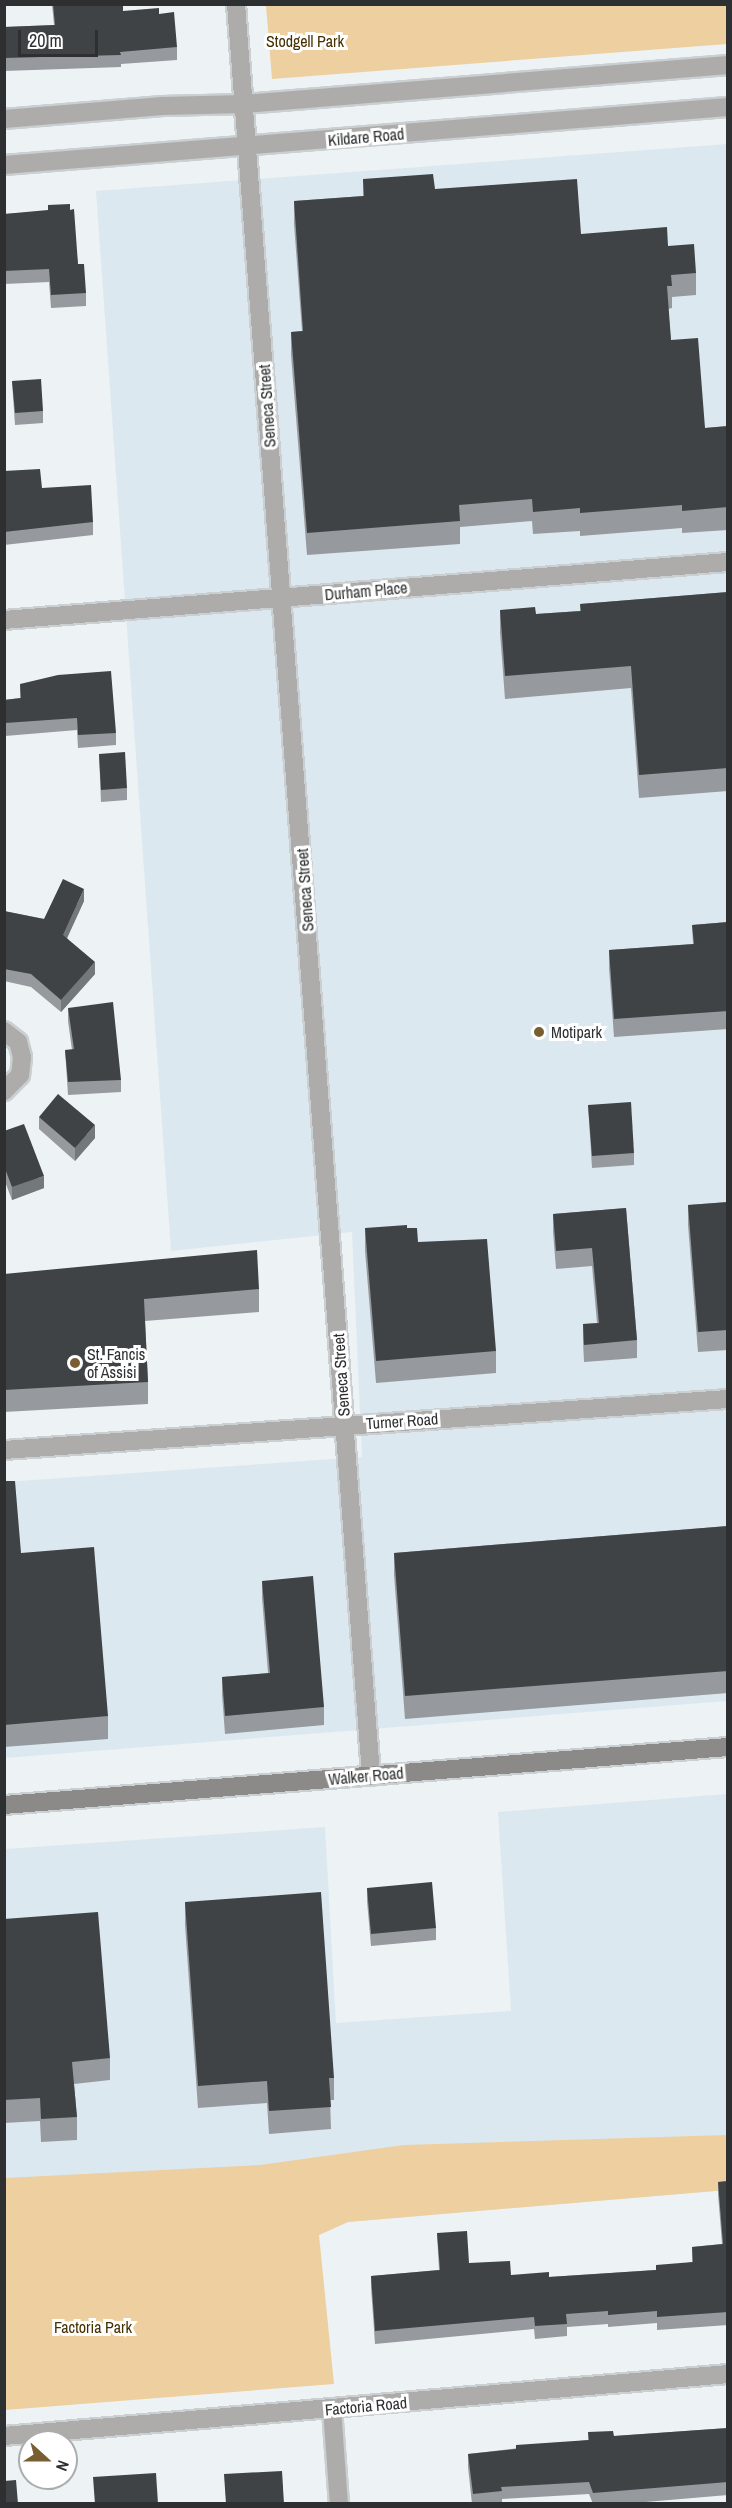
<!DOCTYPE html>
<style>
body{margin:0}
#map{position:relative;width:732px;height:2508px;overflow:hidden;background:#edf2f5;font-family:"Archivo Narrow",sans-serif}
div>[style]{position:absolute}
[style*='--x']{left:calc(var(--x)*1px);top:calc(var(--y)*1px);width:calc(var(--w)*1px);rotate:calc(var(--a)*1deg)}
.built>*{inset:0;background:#dce8f0}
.green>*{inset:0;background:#edcfa0}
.roads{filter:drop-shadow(2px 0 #cacfd2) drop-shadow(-2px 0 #cacfd2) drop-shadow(0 2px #cacfd2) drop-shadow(0 -2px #cacfd2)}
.street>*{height:18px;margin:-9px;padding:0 9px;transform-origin:9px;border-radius:9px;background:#adacaa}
.secondary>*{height:18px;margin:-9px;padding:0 9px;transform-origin:9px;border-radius:9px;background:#8c8a88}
.wall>*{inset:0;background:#969a9e}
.shaded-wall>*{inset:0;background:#73787a}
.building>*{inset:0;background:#3f4346}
.dots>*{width:16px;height:16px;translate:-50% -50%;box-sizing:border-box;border:3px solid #fff;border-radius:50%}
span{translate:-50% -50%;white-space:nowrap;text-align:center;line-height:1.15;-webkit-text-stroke:6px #fff;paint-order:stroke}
.park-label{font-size:16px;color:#462f00}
.street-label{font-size:16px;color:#2d2f30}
.poi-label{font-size:16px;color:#2d2f30}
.left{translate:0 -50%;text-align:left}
.frame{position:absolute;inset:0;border:6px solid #2d2f30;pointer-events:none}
.north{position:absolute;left:18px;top:2430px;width:60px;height:60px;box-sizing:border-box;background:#fff;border:2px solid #abacac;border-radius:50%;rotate:111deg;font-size:16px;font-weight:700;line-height:24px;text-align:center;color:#2d2f30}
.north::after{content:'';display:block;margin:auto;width:21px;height:27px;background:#785e30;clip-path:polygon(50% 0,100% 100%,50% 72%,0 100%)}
.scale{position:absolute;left:18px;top:30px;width:80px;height:27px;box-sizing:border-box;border:3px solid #2d2f30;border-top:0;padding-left:8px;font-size:18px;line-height:21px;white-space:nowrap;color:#2d2f30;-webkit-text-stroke:4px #fff;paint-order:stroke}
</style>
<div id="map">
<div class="built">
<i style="clip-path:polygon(727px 144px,727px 1701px,5px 1758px,5px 1482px,362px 1457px,352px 1232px,171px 1251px,96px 191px)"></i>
<i style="clip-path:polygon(727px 1794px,727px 2190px,348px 2222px,319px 2235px,5px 2256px,5px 1849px,325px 1827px,336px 2023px,511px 2011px,498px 1812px)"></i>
</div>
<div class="green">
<i style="clip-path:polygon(266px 5px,727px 5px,727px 44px,272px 79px)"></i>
<i style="clip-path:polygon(727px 2135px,727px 2190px,348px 2222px,319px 2235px,334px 2384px,5px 2410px,5px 2178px,260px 2165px,404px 2145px)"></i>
</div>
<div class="roads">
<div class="street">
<i style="--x:236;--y:4;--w:1777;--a:85.64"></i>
<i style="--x:4;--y:119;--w:159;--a:-4.7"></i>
<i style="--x:162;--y:106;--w:82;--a:-1.4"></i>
<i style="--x:244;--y:104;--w:486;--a:-4.6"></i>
<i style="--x:4;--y:165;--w:726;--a:-4.58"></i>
<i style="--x:4;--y:620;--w:726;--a:-4.58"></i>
<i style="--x:4;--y:1031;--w:18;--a:38"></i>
<i style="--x:18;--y:1042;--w:16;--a:75"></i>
<i style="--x:22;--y:1057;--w:18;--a:96"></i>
<i style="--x:20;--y:1075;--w:23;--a:135"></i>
<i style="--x:4;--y:1450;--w:726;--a:-4.03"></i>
<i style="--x:332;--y:2409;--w:95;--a:85.8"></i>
<i style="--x:4;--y:2436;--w:727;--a:-4.89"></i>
</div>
<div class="secondary">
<i style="--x:4;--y:1805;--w:726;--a:-4.58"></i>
</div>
</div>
<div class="wall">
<i style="clip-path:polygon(52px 4px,85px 4px,85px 5px,123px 11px,159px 14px,177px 47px,177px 60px,121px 64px,121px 67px,4px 71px,4px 27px,54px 25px)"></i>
<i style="clip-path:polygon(363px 179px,435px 189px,581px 234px,668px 246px,696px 273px,696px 295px,672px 297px,672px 308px,668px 309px,671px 340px,705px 428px,728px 426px,728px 530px,682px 533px,682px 528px,580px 536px,580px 531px,533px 534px,532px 521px,460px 527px,460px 544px,307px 555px,291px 355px,291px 332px,302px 331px,294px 224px,294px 201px,363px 196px)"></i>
<i style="clip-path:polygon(70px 210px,78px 264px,86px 293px,86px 306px,51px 308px,49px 282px,4px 284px,4px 214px)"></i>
<i style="clip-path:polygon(12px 381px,43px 411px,43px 423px,15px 425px)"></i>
<i style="clip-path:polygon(4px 471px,42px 488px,93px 522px,93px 535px,4px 545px)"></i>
<i style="clip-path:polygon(728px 592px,728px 791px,639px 798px,631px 688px,505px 699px,500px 633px,500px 610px,536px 614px,580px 611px,580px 604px)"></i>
<i style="clip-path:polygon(20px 684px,116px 733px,116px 745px,78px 748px,77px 730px,5px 736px,4px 743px,4px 700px,20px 698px)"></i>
<i style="clip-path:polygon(99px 754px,127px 788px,127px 800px,101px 802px)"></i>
<i style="clip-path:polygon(84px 901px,67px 938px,95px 974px,61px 1012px,31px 987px,4px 981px,4px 911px,44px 919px)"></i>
<i style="clip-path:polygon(728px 922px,728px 1029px,614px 1037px,609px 968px,609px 950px,693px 944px,692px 925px)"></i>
<i style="clip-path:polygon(68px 1008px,121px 1080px,121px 1092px,68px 1095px,65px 1050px,72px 1050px,68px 1021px)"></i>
<i style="clip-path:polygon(588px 1105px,634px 1153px,634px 1165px,592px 1168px)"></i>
<i style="clip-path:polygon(39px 1117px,95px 1138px,75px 1161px,39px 1129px)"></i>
<i style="clip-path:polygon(4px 1131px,44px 1188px,12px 1200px,4px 1179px)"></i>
<i style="clip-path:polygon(728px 1202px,728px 1350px,698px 1352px,688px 1225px,688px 1205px)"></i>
<i style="clip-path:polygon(626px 1208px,637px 1340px,637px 1358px,584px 1362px,583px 1342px,583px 1324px,597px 1323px,592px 1266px,556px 1269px,553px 1232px,553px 1214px)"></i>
<i style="clip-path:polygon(365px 1228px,407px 1228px,496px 1351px,496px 1373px,376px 1383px,365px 1251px)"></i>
<i style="clip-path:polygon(4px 1274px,259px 1289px,259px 1312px,145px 1321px,148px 1382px,148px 1404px,4px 1412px)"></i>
<i style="clip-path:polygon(4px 1481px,21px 1553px,108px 1716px,108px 1739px,4px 1747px)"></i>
<i style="clip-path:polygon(728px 1526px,728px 1693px,405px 1719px,394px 1575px,394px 1553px)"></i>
<i style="clip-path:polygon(262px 1581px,324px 1707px,324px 1725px,225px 1734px,222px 1695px,222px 1677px,268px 1673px,262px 1598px)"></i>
<i style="clip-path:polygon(367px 1888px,436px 1928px,436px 1940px,371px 1946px,367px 1901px)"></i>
<i style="clip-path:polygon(185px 1902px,334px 2078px,334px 2100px,330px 2100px,331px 2129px,269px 2134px,267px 2103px,198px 2108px,185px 1925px)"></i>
<i style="clip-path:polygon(4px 1919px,110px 2058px,110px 2080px,74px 2084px,77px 2117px,77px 2140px,41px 2142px,40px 2121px,4px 2123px)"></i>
<i style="clip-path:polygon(728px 2181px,728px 2325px,657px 2330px,657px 2323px,608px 2327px,608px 2324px,567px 2327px,567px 2336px,535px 2339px,534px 2329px,375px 2344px,371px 2288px,371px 2276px,439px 2270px,437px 2233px,469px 2263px,511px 2275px,549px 2277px,656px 2270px,692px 2262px,692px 2247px,722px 2244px,718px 2194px,718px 2182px)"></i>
<i style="clip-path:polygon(728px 2428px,728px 2495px,622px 2504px,593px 2504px,589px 2494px,502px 2499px,502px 2503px,498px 2504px,472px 2504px,468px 2467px,468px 2454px,588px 2440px,588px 2432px,614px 2436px)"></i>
</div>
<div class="shaded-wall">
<i style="clip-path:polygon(84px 889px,84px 901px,63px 947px,63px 935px)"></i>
<i style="clip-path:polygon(95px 962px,95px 974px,61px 1012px,61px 1000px)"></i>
<i style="clip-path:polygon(95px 1125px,95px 1138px,75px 1161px,75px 1148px)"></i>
<i style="clip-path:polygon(44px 1176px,44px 1188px,12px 1200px,12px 1187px)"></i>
</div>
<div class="building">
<i style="clip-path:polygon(53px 4px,85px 4px,85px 5px,123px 4px,123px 11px,159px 8px,159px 14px,174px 12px,177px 47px,120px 52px,121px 55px,4px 58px,4px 27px,55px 25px)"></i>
<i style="clip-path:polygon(433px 174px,435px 189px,577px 179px,581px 234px,667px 227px,668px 246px,694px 244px,696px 273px,671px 275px,672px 286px,667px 286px,671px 340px,698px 338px,705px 428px,728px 426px,728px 507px,682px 511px,682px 505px,580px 513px,580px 508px,533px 512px,532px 499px,459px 505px,460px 521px,307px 533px,291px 332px,303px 331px,294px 201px,364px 196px,363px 179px)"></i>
<i style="clip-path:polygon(70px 204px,70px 210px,74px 209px,78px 264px,84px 264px,86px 293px,51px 295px,49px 269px,4px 271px,4px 214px,48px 210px,48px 205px)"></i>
<i style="clip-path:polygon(41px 379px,43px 411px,15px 413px,12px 381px)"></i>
<i style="clip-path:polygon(40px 469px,42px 488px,91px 485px,93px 522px,4px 532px,4px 471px)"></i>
<i style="clip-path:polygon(728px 592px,728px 768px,639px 775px,631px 666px,505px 676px,500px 610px,535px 607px,536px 614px,581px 611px,580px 604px)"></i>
<i style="clip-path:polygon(111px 671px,116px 733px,78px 735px,77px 718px,5px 723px,4px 730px,4px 700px,21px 698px,20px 684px,58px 675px)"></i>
<i style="clip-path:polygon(125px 752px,127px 788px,101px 790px,99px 754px)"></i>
<i style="clip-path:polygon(63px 879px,84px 889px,63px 935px,95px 962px,61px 1000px,31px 974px,4px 969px,4px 911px,44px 919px)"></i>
<i style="clip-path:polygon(728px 922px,728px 1011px,614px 1019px,609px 950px,694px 944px,692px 925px)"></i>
<i style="clip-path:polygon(113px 1002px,121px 1080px,68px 1082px,65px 1050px,74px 1049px,68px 1008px)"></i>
<i style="clip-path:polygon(58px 1094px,95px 1125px,75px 1148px,39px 1117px)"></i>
<i style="clip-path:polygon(631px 1102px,634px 1153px,592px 1156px,588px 1105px)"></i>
<i style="clip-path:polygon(24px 1124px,44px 1176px,12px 1187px,4px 1166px,4px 1131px)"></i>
<i style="clip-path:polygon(728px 1202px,728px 1330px,698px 1332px,688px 1205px)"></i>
<i style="clip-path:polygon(626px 1208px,637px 1340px,584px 1345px,583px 1324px,599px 1323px,592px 1248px,556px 1251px,553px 1214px)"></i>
<i style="clip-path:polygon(407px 1225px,407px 1228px,417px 1228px,418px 1242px,487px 1239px,496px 1351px,376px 1361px,365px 1228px)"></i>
<i style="clip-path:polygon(257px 1250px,259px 1289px,144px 1299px,148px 1382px,4px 1390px,4px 1274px)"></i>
<i style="clip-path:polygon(4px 1481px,15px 1481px,21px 1553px,94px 1547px,108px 1716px,4px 1725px)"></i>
<i style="clip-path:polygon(728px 1526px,728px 1671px,405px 1696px,394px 1553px)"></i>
<i style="clip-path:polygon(313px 1576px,324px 1707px,225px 1716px,222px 1677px,270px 1673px,262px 1581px)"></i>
<i style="clip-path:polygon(432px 1882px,436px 1928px,371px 1934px,367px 1888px)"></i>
<i style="clip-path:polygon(321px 1892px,334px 2078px,329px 2078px,331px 2107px,269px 2111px,267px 2081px,198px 2086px,185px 1902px)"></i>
<i style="clip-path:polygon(98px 1912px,110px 2058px,72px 2062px,77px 2117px,41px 2119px,40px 2098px,4px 2100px,4px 1919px)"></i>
<i style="clip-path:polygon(728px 2181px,728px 2312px,657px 2317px,657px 2311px,608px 2315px,608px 2311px,566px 2314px,567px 2324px,535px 2326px,534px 2317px,375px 2331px,371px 2276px,440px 2270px,437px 2233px,467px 2231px,469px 2263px,510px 2261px,511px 2275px,549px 2272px,549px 2277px,656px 2270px,656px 2265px,693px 2262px,692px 2247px,723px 2244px,718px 2182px)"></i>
<i style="clip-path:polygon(728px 2428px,728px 2482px,593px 2493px,589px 2482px,501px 2487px,502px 2491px,473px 2494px,468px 2454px,516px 2449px,516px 2445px,589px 2440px,588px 2432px,613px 2431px,614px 2436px)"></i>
<i style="clip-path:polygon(282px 2471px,284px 2504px,226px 2504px,224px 2474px)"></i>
<i style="clip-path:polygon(156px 2473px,158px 2504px,95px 2504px,93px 2477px)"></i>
<i style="clip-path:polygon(16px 2480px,18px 2504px,4px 2504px,4px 2481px)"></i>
</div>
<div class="dots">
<i style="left:539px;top:1032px;background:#785e30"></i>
<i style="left:75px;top:1363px;background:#785e30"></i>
</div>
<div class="park-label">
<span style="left:305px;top:41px">Stodgell Park</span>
<span style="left:93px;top:2327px">Factoria Park</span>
</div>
<div class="street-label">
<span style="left:366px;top:137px;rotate:-5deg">Kildare Road</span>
<span style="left:267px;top:406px;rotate:-94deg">Seneca Street</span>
<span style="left:366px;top:591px;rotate:-5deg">Durham Place</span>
<span style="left:305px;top:890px;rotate:-94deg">Seneca Street</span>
<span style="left:341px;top:1375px;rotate:-94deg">Seneca Street</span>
<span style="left:402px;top:1421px;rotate:-4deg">Turner Road</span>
<span style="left:366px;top:1776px;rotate:-5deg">Walker Road</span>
<span style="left:366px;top:2406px;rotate:-5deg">Factoria Road</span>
</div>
<div class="poi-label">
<span class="left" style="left:551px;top:1032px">Motipark</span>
<span class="left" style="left:87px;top:1363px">St. Fancis<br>of Assisi</span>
</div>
<div class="frame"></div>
<div class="north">N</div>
<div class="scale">20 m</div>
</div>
